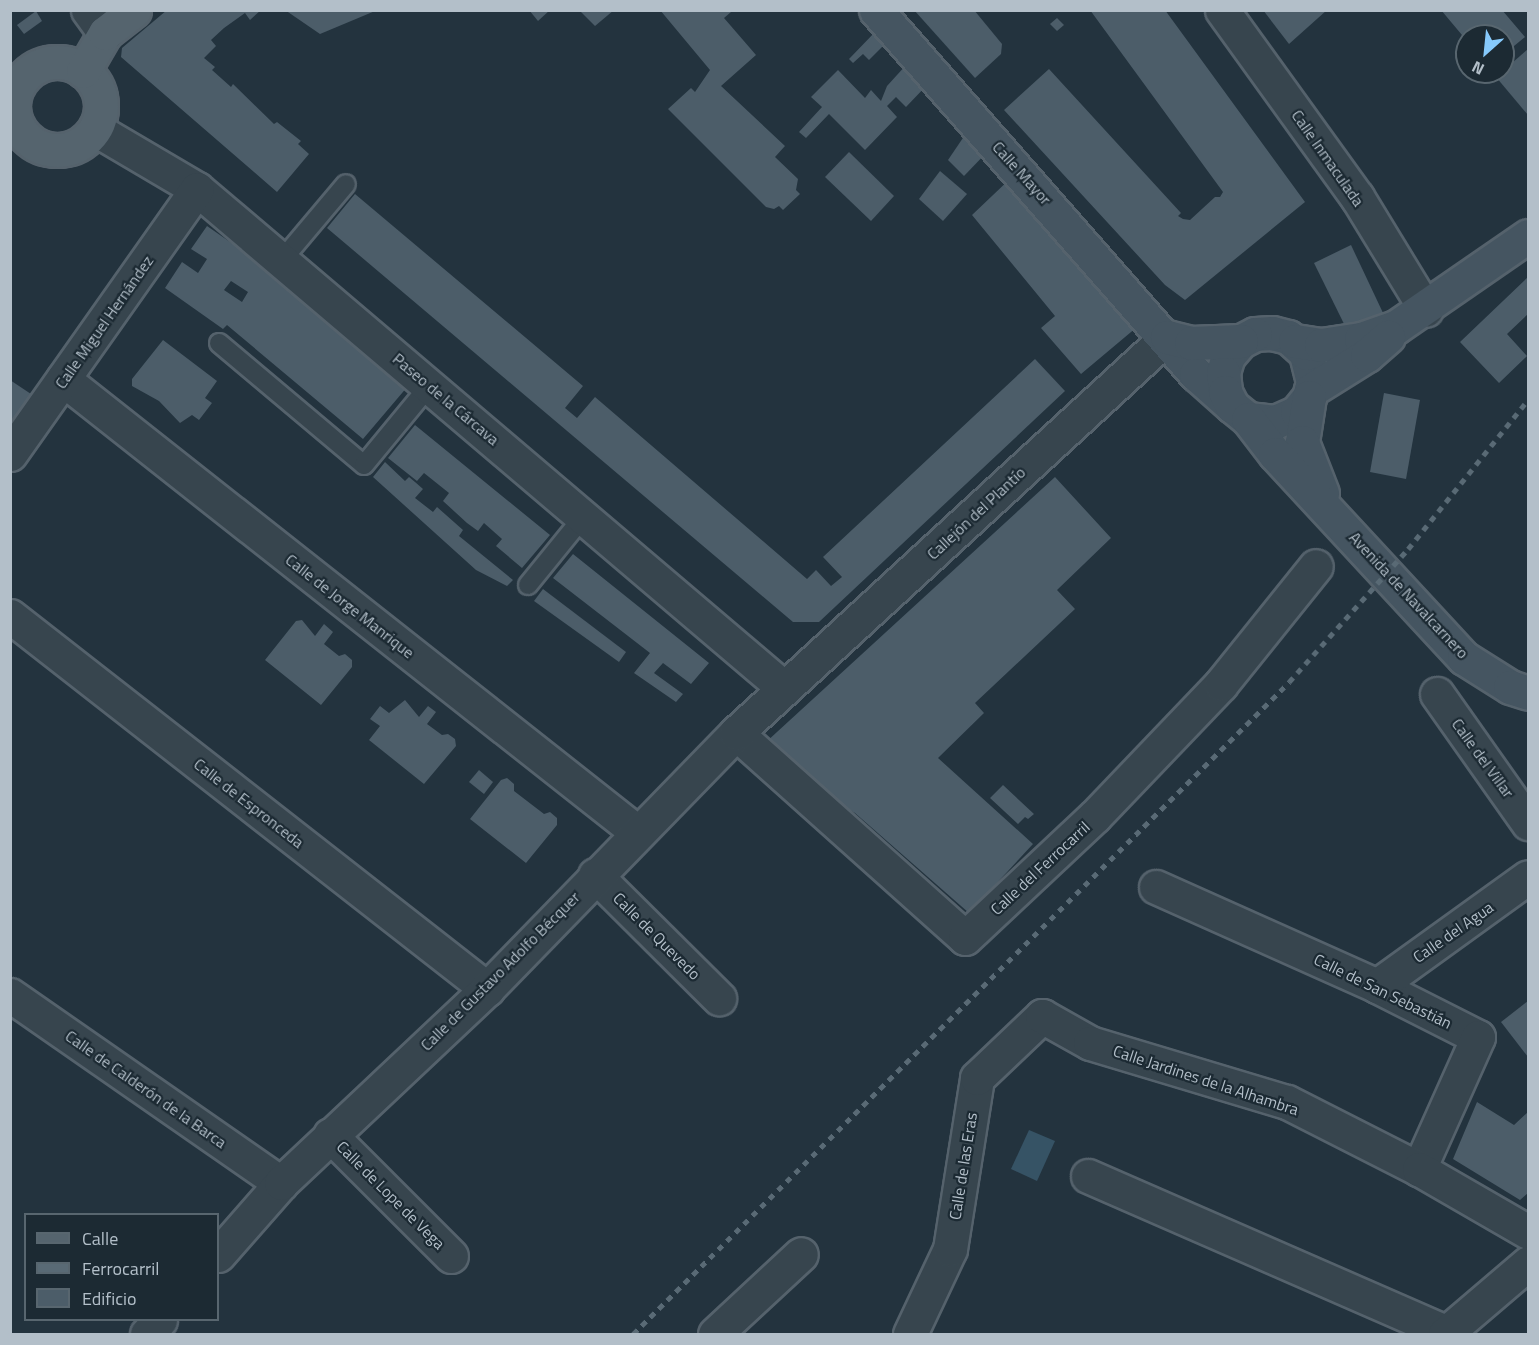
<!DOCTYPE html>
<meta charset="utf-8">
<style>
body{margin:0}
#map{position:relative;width:1539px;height:1345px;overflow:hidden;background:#23333e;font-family:"Titillium Web",sans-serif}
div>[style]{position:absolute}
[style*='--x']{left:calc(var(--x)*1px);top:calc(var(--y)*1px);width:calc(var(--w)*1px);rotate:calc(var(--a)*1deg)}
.water>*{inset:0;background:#365365}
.building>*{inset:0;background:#4c5d69}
.roads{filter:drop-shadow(2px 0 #55626c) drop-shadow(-2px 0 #55626c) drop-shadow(0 2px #55626c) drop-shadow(0 -2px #55626c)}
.lane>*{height:18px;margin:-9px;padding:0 9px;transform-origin:9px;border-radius:9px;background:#37454e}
.street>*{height:33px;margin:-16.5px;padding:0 16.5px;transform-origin:16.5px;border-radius:16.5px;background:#37454e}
.secondary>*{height:33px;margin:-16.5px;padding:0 16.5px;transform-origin:16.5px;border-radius:16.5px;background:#455561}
.primary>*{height:33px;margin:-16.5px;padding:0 16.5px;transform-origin:16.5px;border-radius:16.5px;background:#55646e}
.primary>.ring{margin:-16.5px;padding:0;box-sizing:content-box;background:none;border:33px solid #55646e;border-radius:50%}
.rail>*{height:4.5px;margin-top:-2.25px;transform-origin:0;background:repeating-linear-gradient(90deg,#596a75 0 6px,transparent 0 12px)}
span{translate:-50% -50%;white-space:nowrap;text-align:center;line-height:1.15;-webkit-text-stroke:4.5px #1c2a33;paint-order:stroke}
.street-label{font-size:16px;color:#b3bfc9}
.frame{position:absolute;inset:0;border:12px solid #b3bfc9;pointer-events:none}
.legend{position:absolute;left:24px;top:1213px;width:195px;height:108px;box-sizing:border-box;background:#1c2a33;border:2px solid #58666f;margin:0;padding:8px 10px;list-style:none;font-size:18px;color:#b3bfc9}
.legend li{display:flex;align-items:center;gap:12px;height:30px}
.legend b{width:30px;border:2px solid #58666f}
.north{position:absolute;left:1455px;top:24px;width:60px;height:60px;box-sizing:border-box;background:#1c2a33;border:2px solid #58666f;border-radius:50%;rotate:207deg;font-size:16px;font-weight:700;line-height:24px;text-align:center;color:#b3bfc9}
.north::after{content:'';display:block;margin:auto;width:21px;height:27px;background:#86c9fb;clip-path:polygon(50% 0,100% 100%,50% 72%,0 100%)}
</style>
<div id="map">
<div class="water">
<i style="clip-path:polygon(1029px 1130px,1055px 1141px,1037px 1181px,1011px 1169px)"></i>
</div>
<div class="building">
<i style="clip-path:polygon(167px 10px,261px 10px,250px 20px,245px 13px,224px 28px,211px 40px,216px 46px,204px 58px,215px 67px,212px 70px,231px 87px,233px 84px,274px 124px,277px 122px,301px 141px,298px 144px,309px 154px,277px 192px,121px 57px,122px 48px)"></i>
<i style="clip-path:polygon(285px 10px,375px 10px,375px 11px,320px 34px)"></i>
<i style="clip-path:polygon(529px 10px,550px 10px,538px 21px)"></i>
<i style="clip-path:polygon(579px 10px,614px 10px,595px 26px)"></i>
<i style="clip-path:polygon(660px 10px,731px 12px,724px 18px,756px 55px,721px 86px,785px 146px,775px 157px,798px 179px,796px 190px,800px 194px,783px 210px,779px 206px,774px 209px,766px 207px,668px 109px,691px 88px,695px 92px,710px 70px)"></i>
<i style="clip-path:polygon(914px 10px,974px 10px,1002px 44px,1001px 54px,975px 78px)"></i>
<i style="clip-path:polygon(1090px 10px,1165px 10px,1305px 202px,1185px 300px,1165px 285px,1004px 110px,1049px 69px,1181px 213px,1178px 216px,1183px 219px,1190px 220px,1215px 197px,1220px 197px,1223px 192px)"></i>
<i style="clip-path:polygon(1263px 10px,1327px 10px,1289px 44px)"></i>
<i style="clip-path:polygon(1441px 10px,1502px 10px,1525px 37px,1503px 55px,1503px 36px,1467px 36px,1467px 41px)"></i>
<i style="clip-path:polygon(36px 11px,42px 21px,24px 34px,17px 25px)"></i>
<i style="clip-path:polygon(1057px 18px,1064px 25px,1057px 31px,1050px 24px)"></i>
<i style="clip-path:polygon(876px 31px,887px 42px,869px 60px,863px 54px,853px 63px,849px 59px)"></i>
<i style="clip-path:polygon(1528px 49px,1528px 115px,1496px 77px)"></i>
<i style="clip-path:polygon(907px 64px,927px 85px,906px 107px,896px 97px,887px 106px,897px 117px,865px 150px,829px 114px,806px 138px,799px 132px,822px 107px,811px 97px,838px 70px,865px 98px,871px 90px,881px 101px,887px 86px)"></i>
<i style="clip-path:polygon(969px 129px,989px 150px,964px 176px,948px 160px)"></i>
<i style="clip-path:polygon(849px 152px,894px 196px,871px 221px,825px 177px)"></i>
<i style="clip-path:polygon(940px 171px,967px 194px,943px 221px,919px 199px)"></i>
<i style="clip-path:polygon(1013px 176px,1137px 327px,1081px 374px,1041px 328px,1055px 316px,972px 215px)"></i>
<i style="clip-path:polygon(355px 194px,583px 386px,565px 408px,577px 418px,595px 397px,807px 579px,816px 570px,831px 586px,842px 577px,823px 557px,1035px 359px,1065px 391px,819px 622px,793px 622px,327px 228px)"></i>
<i style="clip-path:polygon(evenodd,207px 226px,266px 267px,408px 386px,363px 439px,227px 325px,223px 329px,165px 288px,182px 262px,198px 273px,207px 259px,191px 249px,207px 226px,231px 281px,248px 292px,242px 302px,224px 290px,231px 281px)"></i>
<i style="clip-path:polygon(1351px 245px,1384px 315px,1348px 332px,1314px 263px)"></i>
<i style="clip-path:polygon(1528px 277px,1528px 314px,1507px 334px,1527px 356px,1499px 383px,1460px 342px)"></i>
<i style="clip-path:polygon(163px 340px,217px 381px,205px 398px,212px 403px,199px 420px,192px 415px,180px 423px,159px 401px,132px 386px,132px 379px)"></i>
<i style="clip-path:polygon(10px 380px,34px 396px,10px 430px)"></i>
<i style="clip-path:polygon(1384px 393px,1420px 400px,1406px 479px,1370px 472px)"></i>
<i style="clip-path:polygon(415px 425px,550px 535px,522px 568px,496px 546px,502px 539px,484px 523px,478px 531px,467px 523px,443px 501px,449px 493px,424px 473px,417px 481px,388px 458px)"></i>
<i style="clip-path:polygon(385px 462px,405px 481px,409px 477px,415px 482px,423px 489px,415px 498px,433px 512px,437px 507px,463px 530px,459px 536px,513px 580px,507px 586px,476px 570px,373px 477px)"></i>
<i style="clip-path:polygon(1055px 477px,1111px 538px,1057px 590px,1075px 609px,975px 703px,984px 713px,938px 758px,1033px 844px,969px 913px,855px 813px,824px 795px,765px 743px)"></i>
<i style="clip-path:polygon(573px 554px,709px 663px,691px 684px,663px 663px,654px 673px,683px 694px,676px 702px,634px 673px,650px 653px,553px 578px)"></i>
<i style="clip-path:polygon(543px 589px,626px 652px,619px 662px,534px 601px)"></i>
<i style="clip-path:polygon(302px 620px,315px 636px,324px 624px,333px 632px,324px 644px,339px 656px,345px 654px,352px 660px,352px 667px,321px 705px,265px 660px,296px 621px)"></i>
<i style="clip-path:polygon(405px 700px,419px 717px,428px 706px,436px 712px,427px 724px,442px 735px,448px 734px,455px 739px,456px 746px,424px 784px,369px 740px,380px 726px,370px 719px,380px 706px,389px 713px)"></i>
<i style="clip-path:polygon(479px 770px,493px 782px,484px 794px,469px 782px)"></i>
<i style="clip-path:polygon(507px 778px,514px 784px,514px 791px,544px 814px,550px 812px,557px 818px,557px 825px,526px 863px,470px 819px,501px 780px)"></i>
<i style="clip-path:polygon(1003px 785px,1034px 814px,1028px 819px,1025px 817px,1018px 824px,990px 798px)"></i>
<i style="clip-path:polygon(1528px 1001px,1528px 1057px,1501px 1022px)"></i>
<i style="clip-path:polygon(1477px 1102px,1514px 1125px,1528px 1112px,1528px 1193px,1520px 1200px,1453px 1159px)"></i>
</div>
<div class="roads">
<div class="lane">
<i style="--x:282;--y:260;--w:99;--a:-49.9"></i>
<i style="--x:219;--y:343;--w:189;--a:40.1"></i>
<i style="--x:364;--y:465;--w:104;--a:-50.5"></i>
<i style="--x:528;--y:585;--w:89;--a:-50.9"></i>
</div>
<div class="street">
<i style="--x:88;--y:10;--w:29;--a:54"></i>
<i style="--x:1222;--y:10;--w:231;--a:54.2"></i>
<i style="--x:1357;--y:197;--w:132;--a:58.6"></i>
<i style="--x:95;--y:129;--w:118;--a:30.5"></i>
<i style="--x:197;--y:189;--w:770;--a:40.37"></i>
<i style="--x:63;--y:379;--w:731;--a:38.28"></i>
<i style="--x:10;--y:454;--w:324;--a:-54.8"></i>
<i style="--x:10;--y:616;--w:606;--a:38.02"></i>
<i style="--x:1437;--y:694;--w:158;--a:54.8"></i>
<i style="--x:736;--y:733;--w:307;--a:41.8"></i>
<i style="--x:965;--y:938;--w:178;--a:-43.2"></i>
<i style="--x:1095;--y:816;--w:182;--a:-46.3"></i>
<i style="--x:1221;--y:684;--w:151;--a:-51.2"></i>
<i style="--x:595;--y:875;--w:175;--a:44.8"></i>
<i style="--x:1156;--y:887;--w:242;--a:24.1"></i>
<i style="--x:1377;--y:986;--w:113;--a:26.8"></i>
<i style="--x:1478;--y:1037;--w:145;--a:114.1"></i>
<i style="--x:1377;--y:986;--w:186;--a:-35.8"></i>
<i style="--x:10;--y:995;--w:330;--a:34.8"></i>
<i style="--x:330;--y:1135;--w:171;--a:45"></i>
<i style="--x:1088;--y:1176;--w:395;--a:23.6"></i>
<i style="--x:218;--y:1255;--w:96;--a:-48.8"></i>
<i style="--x:281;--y:1183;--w:283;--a:-43.3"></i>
<i style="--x:487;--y:989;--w:357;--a:-45.8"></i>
<i style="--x:736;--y:733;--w:585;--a:-42.58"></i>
<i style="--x:147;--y:1334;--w:19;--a:-47"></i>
<i style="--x:715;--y:1334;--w:117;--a:-42.9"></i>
<i style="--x:910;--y:1334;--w:94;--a:-64.8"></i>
<i style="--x:950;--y:1249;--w:173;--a:-81"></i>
<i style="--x:977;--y:1078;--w:90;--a:-43.6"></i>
<i style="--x:1042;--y:1016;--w:55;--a:29.4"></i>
<i style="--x:1090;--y:1043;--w:206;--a:16.7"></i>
<i style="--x:1287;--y:1102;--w:148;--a:26.9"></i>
<i style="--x:1419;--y:1169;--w:126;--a:30"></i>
<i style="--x:1445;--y:1334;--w:109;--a:-40.5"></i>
</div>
<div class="secondary">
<i style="--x:876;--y:10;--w:485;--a:48.7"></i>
<i style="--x:1196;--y:374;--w:48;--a:41.6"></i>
<i style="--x:1232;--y:406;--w:21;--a:39"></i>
<i style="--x:1248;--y:419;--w:27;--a:6"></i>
<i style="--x:1275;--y:422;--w:24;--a:-24"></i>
<i style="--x:1297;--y:412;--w:19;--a:-51"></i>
<i style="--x:1309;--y:397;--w:16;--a:-75"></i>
<i style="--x:1313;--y:382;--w:30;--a:-104"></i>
<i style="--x:1306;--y:353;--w:24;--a:-138"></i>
<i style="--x:1288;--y:337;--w:16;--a:-166"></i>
<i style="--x:1272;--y:333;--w:17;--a:177"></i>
<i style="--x:1255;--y:334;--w:16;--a:153"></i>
<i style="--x:1241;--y:341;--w:20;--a:131"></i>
<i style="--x:1228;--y:356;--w:17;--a:107"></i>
<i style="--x:1223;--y:372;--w:20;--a:84"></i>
<i style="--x:1225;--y:392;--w:16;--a:63"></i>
<i style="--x:1167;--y:337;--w:25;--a:14"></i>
<i style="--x:1191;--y:343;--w:50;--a:-2.3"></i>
<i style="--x:1295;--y:341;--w:26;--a:9"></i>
<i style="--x:1321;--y:345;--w:40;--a:-8.5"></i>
<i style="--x:1361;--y:339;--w:37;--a:-19"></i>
<i style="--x:1396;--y:327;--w:160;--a:-34.6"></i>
<i style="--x:1311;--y:390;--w:66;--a:-32"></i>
<i style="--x:1367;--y:355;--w:28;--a:-41"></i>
<i style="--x:1309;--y:397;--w:46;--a:98.8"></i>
<i style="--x:1302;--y:442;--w:55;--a:68.6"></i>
<i style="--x:1248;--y:419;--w:44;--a:52.4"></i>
<i style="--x:1275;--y:454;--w:278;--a:47.2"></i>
<i style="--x:1464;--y:658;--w:54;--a:32.2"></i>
<i style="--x:1510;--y:687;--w:19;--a:18"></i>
</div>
<div class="primary">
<i class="ring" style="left:13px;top:62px;width:55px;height:55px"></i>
<i style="--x:83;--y:71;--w:44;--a:-59.9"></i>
<i style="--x:105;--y:33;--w:37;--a:-38"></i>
</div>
</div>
<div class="rail">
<i style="--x:633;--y:1334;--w:925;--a:-44.82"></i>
<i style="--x:1289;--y:682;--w:178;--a:-48.2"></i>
<i style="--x:1408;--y:549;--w:191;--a:-51.2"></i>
</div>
<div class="street-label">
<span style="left:1328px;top:158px;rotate:55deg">Calle Inmaculada</span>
<span style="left:1022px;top:173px;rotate:48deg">Calle Mayor</span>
<span style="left:104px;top:322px;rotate:-55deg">Calle Miguel Hernández</span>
<span style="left:446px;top:399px;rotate:40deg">Paseo de la Cárcava</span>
<span style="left:976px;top:513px;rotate:-43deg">Callejón del Plantío</span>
<span style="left:1409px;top:595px;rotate:47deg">Avenida de Navalcarnero</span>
<span style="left:350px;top:606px;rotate:38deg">Calle de Jorge Manrique</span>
<span style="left:1483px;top:758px;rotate:54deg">Calle del Villar</span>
<span style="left:249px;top:803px;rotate:38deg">Calle de Espronceda</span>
<span style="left:1040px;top:868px;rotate:-43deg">Calle del Ferrocarril</span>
<span style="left:1453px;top:932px;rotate:-35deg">Calle del Agua</span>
<span style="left:657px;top:936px;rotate:45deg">Calle de Quevedo</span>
<span style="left:500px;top:971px;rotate:-45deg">Calle de Gustavo Adolfo Bécquer</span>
<span style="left:1383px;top:991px;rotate:26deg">Calle de San Sebastián</span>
<span style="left:1206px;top:1080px;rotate:18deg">Calle Jardines de la Alhambra</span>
<span style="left:146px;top:1089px;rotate:35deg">Calle de Calderón de la Barca</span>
<span style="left:963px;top:1166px;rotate:-81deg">Calle de las Eras</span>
<span style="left:391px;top:1195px;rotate:45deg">Calle de Lope de Vega</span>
</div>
<div class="frame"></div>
<ul class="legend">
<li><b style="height:8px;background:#55646e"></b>Calle</li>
<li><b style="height:8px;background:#596a75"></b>Ferrocarril</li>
<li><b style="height:16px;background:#4c5d69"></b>Edificio</li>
</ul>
<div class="north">N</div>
</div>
